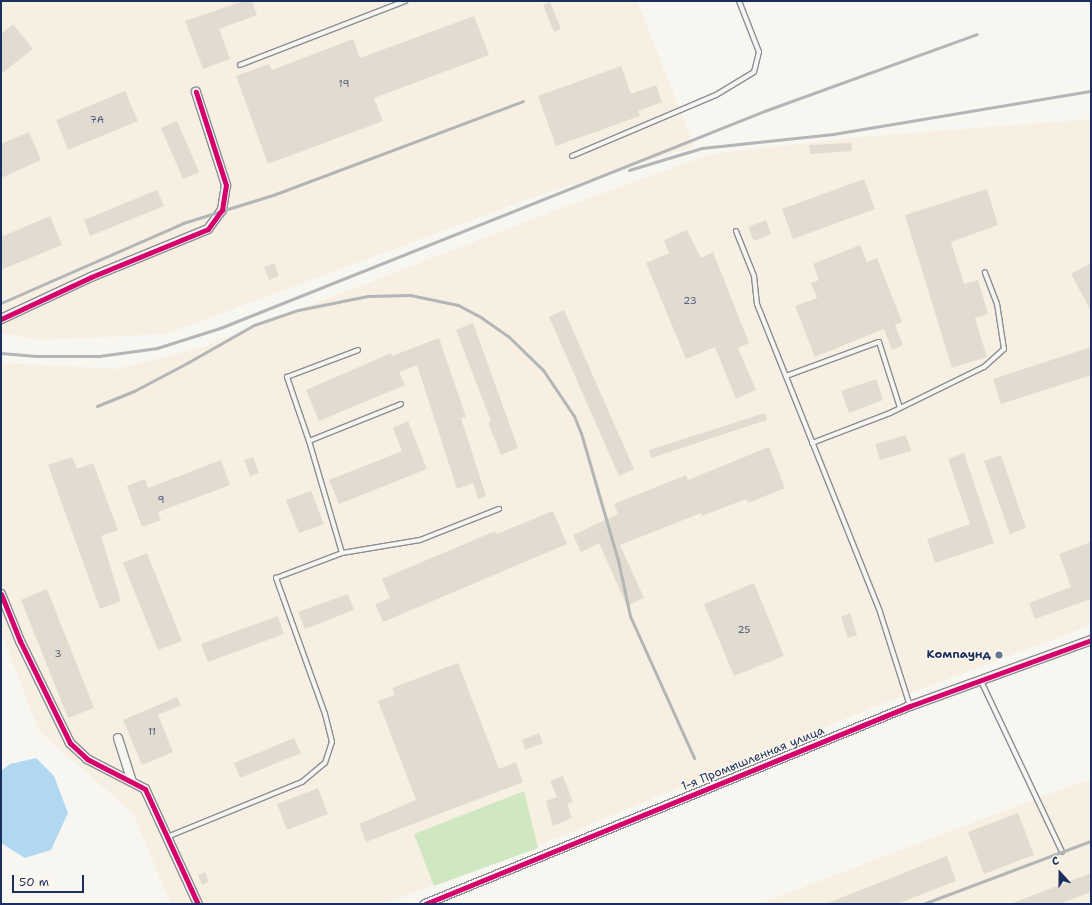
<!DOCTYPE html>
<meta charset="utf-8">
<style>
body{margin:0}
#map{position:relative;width:1092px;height:905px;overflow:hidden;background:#f8f6f0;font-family:"Shantell Sans",sans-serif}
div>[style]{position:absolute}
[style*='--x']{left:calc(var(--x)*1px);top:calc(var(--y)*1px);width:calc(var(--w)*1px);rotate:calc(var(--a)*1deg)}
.built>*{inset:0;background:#f7efe1}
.green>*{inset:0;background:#d0e8c1}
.water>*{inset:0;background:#b1d8f1}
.building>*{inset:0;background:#e2dcd0}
.roads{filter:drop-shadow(1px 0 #8b8e94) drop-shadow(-1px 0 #8b8e94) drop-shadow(0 1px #8b8e94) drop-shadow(0 -1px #8b8e94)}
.service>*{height:4px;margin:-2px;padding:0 2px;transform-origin:2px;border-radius:2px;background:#f6f5f1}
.minor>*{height:8px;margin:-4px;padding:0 4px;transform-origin:4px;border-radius:4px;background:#f6f5f1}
.rail>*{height:3px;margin:-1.5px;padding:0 1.5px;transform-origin:1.5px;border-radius:1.5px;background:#b3b5b7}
.cycleway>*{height:5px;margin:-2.5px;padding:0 2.5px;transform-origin:2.5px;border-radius:2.5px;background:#d6006c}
.dots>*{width:11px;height:11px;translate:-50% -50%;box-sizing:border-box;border:2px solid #fbf7ec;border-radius:50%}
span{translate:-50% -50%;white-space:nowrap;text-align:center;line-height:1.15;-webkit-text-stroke:3px #fbf7ec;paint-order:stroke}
.number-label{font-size:10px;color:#4d5a7a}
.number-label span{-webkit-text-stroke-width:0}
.poi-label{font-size:12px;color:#1b2f5e;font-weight:700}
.right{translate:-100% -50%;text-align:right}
.street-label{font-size:12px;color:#1b2f5e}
.frame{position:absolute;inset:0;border:2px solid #1b2f5e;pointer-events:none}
.north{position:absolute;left:1040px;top:853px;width:40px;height:40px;-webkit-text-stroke:3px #fbf7ec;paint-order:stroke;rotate:339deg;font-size:11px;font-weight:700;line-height:16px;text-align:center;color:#1b2f5e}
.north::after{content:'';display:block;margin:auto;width:14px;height:18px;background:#1b2f5e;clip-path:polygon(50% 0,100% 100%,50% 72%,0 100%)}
.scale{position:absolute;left:12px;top:875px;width:72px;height:18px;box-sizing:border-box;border:2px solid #1b2f5e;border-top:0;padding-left:5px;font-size:12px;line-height:14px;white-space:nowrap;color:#1b2f5e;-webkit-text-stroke:3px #fbf7ec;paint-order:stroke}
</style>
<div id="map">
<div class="built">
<i style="clip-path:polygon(1px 1px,637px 1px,694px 146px,536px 196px,166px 334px,40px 340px,1px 333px)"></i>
<i style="clip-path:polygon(1091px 119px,1091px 625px,871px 708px,557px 838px,383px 904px,171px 904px,133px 813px,39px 731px,1px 632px,1px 363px,117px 369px,200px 348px,559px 209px,711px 154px,862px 137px)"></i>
<i style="clip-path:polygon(1091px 779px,1091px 904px,759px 904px,1019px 805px)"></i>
</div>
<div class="green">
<i style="clip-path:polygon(524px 791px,538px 848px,434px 886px,414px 834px)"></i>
</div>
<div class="water">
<i style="clip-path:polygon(36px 758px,54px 776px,68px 813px,51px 850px,25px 858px,1px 843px,1px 771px,10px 764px)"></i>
</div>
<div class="building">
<i style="clip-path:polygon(244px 1px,252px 1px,257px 15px,219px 29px,230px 59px,203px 69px,185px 21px)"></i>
<i style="clip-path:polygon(550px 2px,561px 29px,554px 32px,543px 5px)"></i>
<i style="clip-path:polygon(474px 16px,489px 55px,374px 98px,383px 121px,268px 164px,236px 76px,269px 64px,272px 70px,353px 39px,360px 58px)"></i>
<i style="clip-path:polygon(13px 24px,33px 49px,1px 74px,1px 34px)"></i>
<i style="clip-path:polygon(621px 66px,631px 94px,656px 85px,662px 102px,638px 111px,640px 116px,556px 146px,538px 96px)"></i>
<i style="clip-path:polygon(125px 91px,138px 121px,68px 150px,56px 120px)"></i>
<i style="clip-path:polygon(177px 121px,199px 172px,183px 179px,161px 128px)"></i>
<i style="clip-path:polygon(29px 132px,41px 160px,1px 178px,1px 144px)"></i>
<i style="clip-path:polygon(851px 143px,852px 151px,810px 154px,809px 145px)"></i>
<i style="clip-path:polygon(864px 179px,875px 209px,793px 239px,782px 209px)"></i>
<i style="clip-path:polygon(987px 189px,998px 225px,951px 242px,964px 284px,978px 280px,988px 314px,975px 318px,987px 357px,952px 368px,905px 215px)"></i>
<i style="clip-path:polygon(157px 190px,164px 206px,90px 236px,84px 220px)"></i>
<i style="clip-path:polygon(50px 216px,62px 245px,1px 270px,1px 237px)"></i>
<i style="clip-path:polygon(766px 220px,771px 234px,754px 241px,748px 227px)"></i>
<i style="clip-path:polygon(687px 230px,701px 258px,713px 252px,749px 343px,738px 348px,756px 390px,736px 399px,715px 347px,686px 359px,646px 263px,669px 253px,664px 240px)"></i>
<i style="clip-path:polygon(860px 245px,867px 262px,877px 258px,902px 322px,895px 325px,903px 345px,892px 350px,884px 329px,815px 357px,795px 306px,817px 298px,811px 283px,819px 280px,813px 264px)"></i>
<i style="clip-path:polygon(274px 263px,279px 276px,269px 280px,264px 267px)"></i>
<i style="clip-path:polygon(1091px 263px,1091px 311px,1071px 274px)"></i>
<i style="clip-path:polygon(564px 310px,634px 469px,619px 476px,549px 317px)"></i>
<i style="clip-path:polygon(473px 323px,518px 448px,501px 455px,488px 423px,491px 421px,456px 330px)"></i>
<i style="clip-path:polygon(439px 338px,466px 417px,461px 418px,486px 496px,478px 499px,473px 483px,457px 489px,417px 365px,399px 372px,405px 385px,319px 421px,306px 390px,391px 353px,392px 356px)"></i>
<i style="clip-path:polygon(1091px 347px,1091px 375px,1001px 404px,993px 379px)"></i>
<i style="clip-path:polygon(876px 379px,883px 400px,849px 413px,841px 391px)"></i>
<i style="clip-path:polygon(765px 413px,767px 420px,651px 458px,649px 450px)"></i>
<i style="clip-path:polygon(408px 421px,427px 469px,339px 504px,329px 480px,402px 451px,393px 428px)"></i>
<i style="clip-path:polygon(906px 435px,911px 451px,880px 460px,875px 444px)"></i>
<i style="clip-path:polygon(769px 447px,785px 488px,748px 503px,746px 499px,702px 516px,701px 513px,620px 545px,644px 598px,627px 606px,599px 543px,581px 552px,573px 535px,618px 514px,614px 504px,686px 475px,688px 480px)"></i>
<i style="clip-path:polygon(964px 453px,994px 543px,935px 563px,927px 539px,970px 524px,948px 459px)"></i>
<i style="clip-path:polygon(1001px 455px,1026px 528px,1010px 534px,984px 461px)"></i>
<i style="clip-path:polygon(72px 457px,77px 469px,93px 463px,118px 530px,101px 536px,121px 601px,100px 609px,48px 465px)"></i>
<i style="clip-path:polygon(253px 457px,259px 473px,250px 476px,244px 460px)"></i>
<i style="clip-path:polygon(221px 460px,230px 485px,158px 512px,161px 520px,142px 527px,127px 486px,145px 479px,148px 488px)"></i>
<i style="clip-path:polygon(311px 491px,324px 524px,299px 533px,286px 500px)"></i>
<i style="clip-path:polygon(553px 511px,567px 544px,383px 622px,375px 604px,390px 598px,382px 579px,495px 531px,497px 534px)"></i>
<i style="clip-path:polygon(1091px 542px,1091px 599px,1035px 619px,1029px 603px,1071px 587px,1059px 554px)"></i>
<i style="clip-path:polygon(147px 553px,182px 641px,158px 650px,123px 563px)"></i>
<i style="clip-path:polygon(754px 583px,784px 656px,734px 676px,704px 604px)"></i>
<i style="clip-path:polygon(47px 589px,94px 708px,68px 718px,21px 600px)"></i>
<i style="clip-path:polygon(348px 594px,354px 610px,305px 629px,298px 612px)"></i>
<i style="clip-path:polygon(850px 613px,857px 635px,848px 638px,841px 617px)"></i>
<i style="clip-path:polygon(278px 616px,284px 634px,208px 662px,201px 644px)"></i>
<i style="clip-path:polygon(458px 663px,499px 769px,516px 762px,523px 782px,366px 842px,359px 824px,416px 800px,378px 701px,395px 695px,392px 688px)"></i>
<i style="clip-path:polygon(177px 697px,181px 705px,158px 715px,173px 752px,142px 765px,123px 720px)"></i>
<i style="clip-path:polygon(539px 733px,543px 743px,525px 750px,522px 740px)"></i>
<i style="clip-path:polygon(294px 738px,301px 753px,240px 778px,234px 763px)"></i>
<i style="clip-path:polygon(563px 776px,573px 802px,567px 804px,572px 818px,553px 826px,546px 801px,557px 797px,550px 781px)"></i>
<i style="clip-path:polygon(318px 788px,328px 814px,287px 830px,277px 804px)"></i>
<i style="clip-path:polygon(1018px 813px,1034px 855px,984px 874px,968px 832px)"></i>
<i style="clip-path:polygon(947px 856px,956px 881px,897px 904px,825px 904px)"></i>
<i style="clip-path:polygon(205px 872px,209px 882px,202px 885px,198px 875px)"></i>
<i style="clip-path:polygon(1091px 873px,1091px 892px,1059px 904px,1010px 904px)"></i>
</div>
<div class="roads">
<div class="service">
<i style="--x:240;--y:65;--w:177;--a:-21.2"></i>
<i style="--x:572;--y:156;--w:156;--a:-23"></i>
<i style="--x:716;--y:95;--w:44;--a:-31.2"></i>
<i style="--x:754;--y:72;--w:21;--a:-76"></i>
<i style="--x:759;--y:52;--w:55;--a:-111.4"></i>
<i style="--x:736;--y:231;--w:48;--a:68.2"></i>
<i style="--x:754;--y:276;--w:28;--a:84"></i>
<i style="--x:757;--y:304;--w:332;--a:68.2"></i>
<i style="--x:880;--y:612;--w:99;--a:72.3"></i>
<i style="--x:786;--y:376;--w:99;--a:-20.1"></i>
<i style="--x:879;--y:342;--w:69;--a:72.3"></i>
<i style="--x:309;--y:441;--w:68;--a:-109"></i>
<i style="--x:287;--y:377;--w:76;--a:-20.8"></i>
<i style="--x:812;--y:443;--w:84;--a:-21"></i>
<i style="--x:890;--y:413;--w:105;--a:-26.1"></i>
<i style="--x:984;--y:367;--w:27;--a:-42"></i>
<i style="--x:1004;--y:349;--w:46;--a:-98.8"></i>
<i style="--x:997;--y:304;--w:34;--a:-111"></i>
<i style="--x:342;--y:553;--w:117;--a:-106.4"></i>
<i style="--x:309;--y:441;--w:99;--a:-21.9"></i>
<i style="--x:980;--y:679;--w:191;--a:64.6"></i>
<i style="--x:167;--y:837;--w:146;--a:-22.2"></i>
<i style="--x:302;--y:782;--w:30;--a:-40"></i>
<i style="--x:325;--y:763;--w:22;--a:-72"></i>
<i style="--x:332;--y:742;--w:29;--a:-104"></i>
<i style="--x:325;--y:714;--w:145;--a:-109.8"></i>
<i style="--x:276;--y:578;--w:71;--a:-20.7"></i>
<i style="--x:342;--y:553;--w:79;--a:-9.5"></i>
<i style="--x:420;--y:540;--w:85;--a:-21.4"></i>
</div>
<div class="minor">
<i style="--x:1;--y:319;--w:99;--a:-25"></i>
<i style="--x:91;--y:277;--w:126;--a:-22.3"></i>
<i style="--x:208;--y:229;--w:24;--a:-54"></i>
<i style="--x:222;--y:210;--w:25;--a:-81"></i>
<i style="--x:226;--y:185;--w:98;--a:-107.9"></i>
<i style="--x:1;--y:594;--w:51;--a:68"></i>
<i style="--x:20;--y:641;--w:114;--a:63.9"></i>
<i style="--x:70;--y:743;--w:23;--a:43"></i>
<i style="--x:87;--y:759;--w:65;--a:27.3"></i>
<i style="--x:145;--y:789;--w:127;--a:65.3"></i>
<i style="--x:118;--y:738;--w:46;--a:72.3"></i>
<i style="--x:425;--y:904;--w:524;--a:-22.21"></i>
<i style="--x:910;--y:706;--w:193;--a:-20"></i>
</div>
</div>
<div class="rail">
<i style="--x:629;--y:170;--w:76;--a:-16.8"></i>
<i style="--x:702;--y:148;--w:132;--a:-6.1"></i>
<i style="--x:833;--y:134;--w:262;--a:-9.5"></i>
<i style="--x:1;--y:303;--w:199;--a:-23.7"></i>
<i style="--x:183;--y:223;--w:94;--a:-17.3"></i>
<i style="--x:273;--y:195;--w:267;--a:-20.6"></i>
<i style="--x:1;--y:353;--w:35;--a:5"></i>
<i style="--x:36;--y:356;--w:63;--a:0"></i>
<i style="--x:99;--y:356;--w:59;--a:-7.9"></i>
<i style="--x:157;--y:348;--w:66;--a:-17.6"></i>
<i style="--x:220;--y:328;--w:589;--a:-21.73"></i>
<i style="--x:767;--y:110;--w:223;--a:-19.9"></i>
<i style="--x:97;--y:406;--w:40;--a:-22"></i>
<i style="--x:134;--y:391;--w:60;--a:-27.8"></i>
<i style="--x:187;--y:363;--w:77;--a:-29.6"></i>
<i style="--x:254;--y:325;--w:46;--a:-18.8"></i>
<i style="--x:298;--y:310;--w:71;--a:-11.3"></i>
<i style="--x:368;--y:296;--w:42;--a:-1.4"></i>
<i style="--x:410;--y:295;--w:49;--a:11.8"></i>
<i style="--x:458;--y:305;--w:27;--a:28"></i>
<i style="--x:482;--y:318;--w:32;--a:35"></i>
<i style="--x:508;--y:336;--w:49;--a:44.2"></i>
<i style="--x:543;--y:370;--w:55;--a:56"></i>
<i style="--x:574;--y:416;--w:18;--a:68"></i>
<i style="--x:581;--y:433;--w:132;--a:73.8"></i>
<i style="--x:618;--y:560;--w:57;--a:77.9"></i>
<i style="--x:630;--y:616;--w:156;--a:65.7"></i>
<i style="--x:923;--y:904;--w:179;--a:-20.6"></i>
</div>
<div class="cycleway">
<i style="--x:1;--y:319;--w:99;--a:-25"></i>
<i style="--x:91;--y:277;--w:126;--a:-22.3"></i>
<i style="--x:208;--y:229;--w:24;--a:-54"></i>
<i style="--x:222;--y:210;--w:25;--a:-81"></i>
<i style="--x:226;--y:185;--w:98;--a:-107.9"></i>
<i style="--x:1;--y:594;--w:51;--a:68"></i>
<i style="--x:20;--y:641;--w:114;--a:63.9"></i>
<i style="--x:70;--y:743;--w:23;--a:43"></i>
<i style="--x:87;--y:759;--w:65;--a:27.3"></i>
<i style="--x:145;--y:789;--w:127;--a:65.3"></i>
<i style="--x:425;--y:904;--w:524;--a:-22.21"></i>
<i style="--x:910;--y:706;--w:193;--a:-20"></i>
</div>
<div class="dots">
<i style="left:999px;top:655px;background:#687591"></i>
</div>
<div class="number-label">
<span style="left:344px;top:84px">19</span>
<span style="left:97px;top:120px">7А</span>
<span style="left:690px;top:301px">23</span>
<span style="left:161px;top:500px">9</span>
<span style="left:744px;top:630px">25</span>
<span style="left:58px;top:654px">3</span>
<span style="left:152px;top:732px">11</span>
</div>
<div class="poi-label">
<span class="right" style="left:991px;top:655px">Компаунд</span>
</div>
<div class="street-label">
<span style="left:753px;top:759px;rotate:-22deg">1-я Промышленная улица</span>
</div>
<div class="frame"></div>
<div class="north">С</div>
<div class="scale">50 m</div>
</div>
